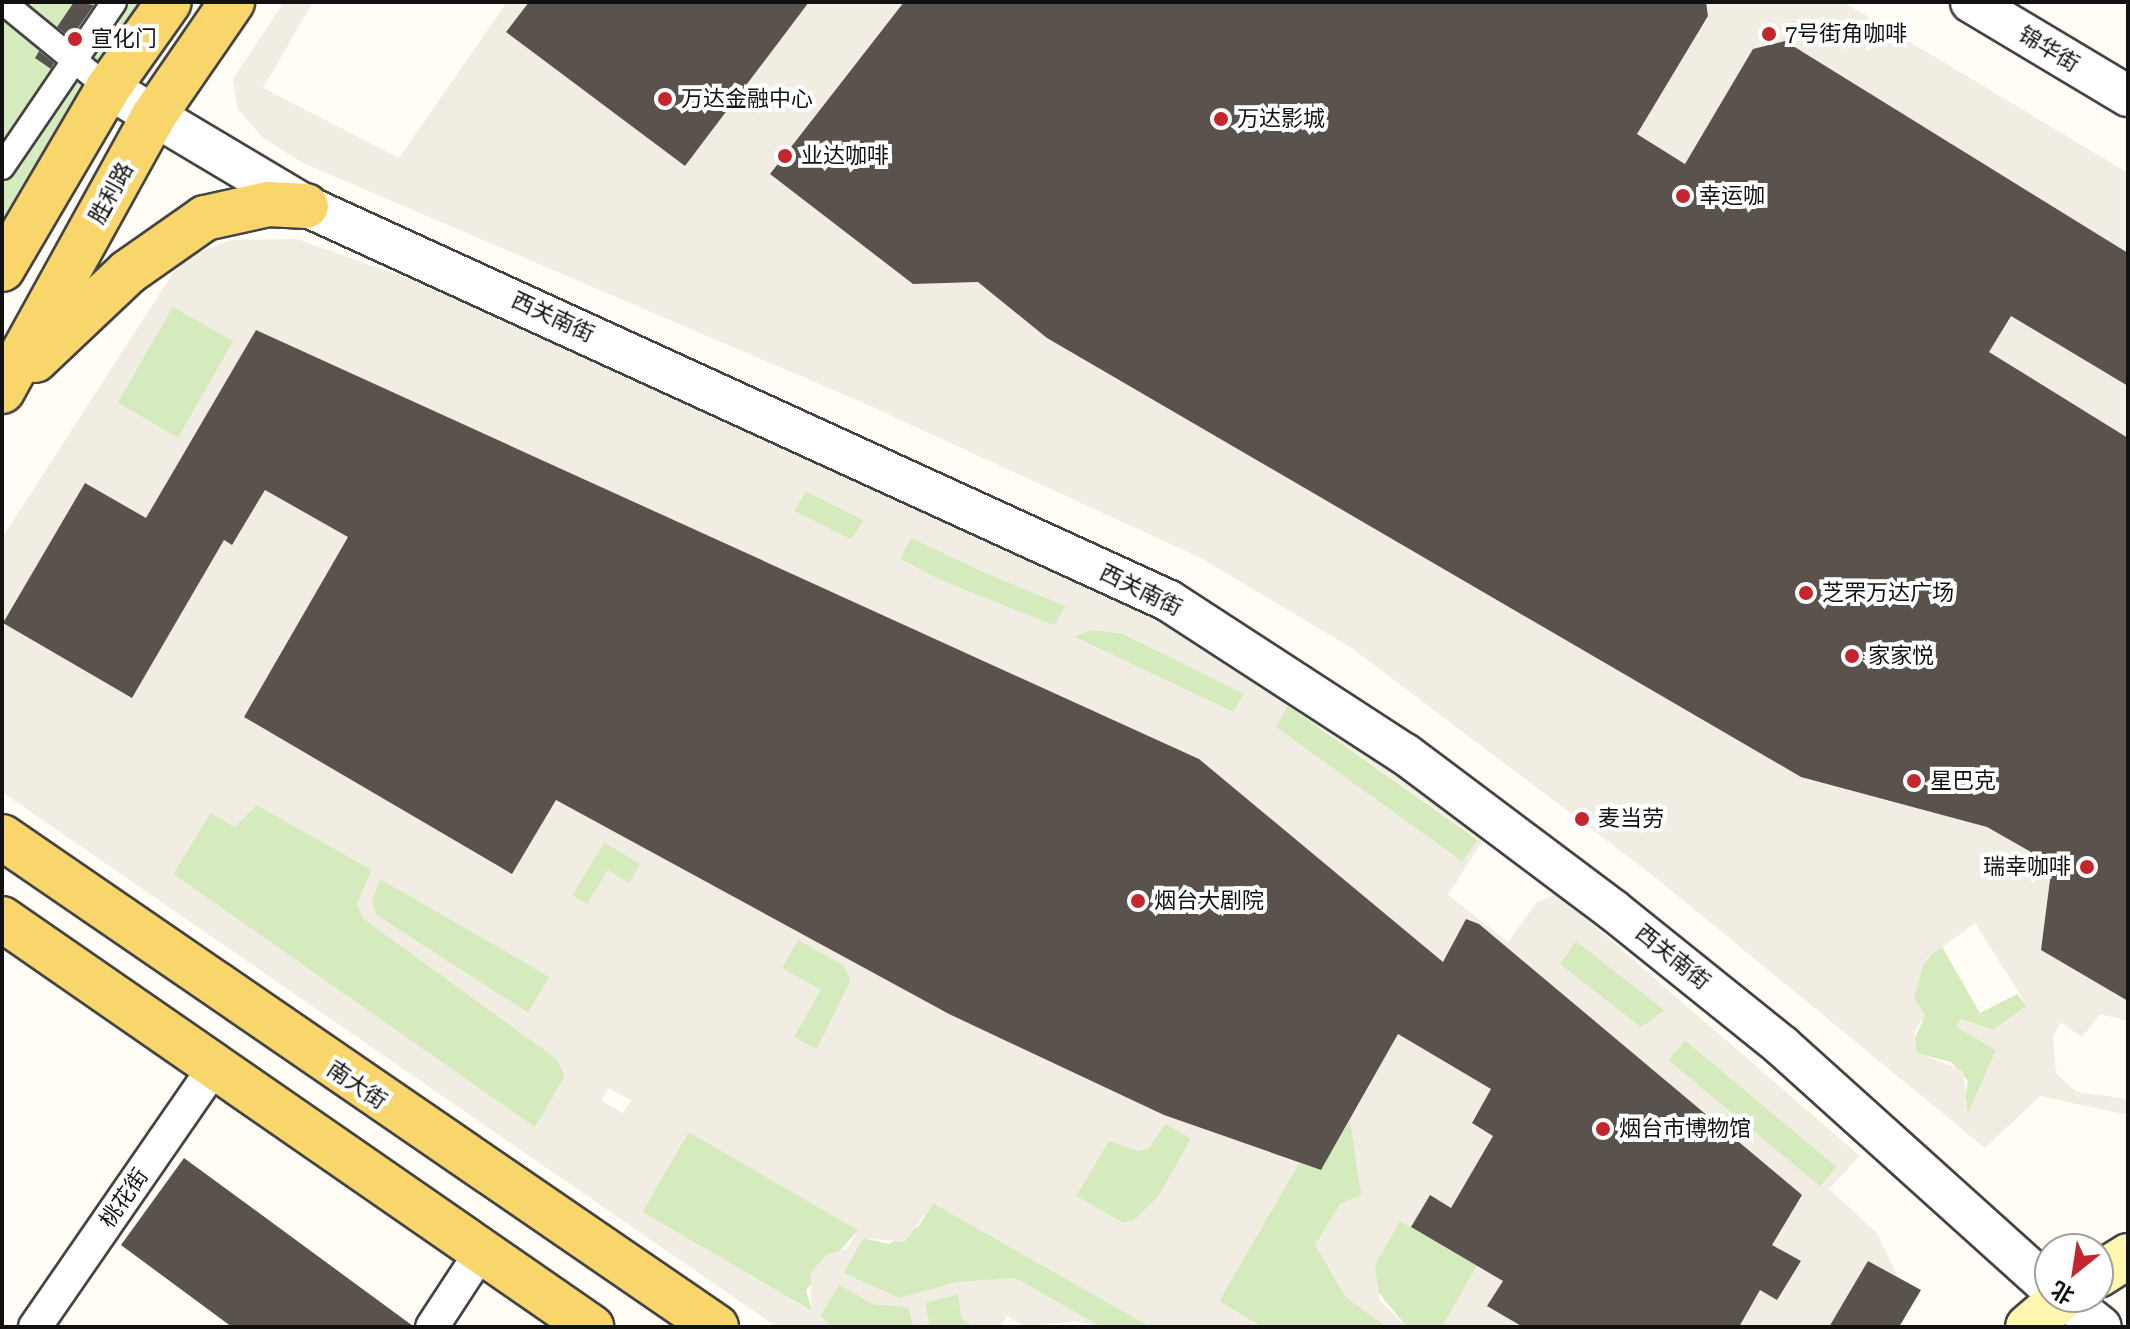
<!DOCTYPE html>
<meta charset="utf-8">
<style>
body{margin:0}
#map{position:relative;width:2130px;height:1329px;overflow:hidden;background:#fffdf5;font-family:"Roboto Serif","Noto Sans SC",serif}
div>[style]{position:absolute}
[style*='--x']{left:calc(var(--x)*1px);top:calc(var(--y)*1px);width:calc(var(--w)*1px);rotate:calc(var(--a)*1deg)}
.green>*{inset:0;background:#d5ebbd}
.plaza>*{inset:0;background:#f1ede2}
.building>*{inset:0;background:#5a524d}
.roads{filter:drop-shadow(2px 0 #444) drop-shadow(-2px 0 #444) drop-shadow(0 2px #444) drop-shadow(0 -2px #444)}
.pedestrian>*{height:24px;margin:-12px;padding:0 12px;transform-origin:12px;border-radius:12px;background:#fff}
.minor>*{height:32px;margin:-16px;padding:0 16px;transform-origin:16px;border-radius:16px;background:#fff}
.tertiary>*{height:40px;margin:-20px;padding:0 20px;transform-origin:20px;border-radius:20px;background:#fff}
.secondary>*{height:44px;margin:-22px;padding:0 22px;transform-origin:22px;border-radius:22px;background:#fff6b0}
.primary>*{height:44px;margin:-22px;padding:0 22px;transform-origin:22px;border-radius:22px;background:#f9d66b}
.dots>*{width:22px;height:22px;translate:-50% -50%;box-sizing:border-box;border:4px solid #fff;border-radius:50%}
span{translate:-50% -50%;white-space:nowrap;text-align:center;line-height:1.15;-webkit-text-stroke:8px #fff;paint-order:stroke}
.poi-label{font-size:22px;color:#111}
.left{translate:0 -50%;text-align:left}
.right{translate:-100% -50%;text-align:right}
.street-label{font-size:22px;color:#111}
.frame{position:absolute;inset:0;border:4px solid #111;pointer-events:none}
.north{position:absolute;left:2034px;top:1233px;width:80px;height:80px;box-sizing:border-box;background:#fff;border:2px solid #a0a0a0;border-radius:50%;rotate:210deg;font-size:22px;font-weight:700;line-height:32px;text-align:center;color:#111}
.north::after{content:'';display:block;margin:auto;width:28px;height:36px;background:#c4262e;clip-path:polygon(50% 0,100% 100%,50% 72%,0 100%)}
</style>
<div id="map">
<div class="green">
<i style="clip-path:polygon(2px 2px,149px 2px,2px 230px)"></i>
<i style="clip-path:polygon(173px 306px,234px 341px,178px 438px,117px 403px)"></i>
<i style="clip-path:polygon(806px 491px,864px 520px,851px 540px,794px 511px)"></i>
<i style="clip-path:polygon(911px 537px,981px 571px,1066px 606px,1054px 626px,938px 579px,900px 559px)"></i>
<i style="clip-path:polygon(1091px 630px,1121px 633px,1245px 693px,1233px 712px,1072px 636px)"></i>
<i style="clip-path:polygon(1287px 705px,1478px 840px,1462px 863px,1275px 727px)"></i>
<i style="clip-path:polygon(257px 805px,372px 870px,357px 904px,364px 919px,557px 1059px,565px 1076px,535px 1128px,173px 874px,210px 813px)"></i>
<i style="clip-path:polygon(604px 842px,641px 864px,630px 884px,587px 905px,572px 895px)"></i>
<i style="clip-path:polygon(380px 878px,550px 977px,528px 1013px,376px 915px,371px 901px)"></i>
<i style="clip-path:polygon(798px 939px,843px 965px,851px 980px,817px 1050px,794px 1037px,782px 968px)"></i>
<i style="clip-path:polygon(1576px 941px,1665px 1010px,1641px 1028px,1559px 964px)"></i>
<i style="clip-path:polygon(1941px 945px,1980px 1013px,2017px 994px,2027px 1006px,1993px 1030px,1961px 1019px,1957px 1027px,1996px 1050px,1968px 1114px,1963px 1108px,1968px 1081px,1951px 1062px,1916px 1053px,1914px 1040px,1923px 1020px,1914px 998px,1917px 970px)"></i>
<i style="clip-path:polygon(1685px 1040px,1837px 1167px,1820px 1187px,1668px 1060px)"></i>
<i style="clip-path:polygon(1350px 1120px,1363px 1173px,1361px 1195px,1349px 1204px,1345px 1296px,1387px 1327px,1262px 1327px,1219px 1301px,1299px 1163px,1321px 1170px)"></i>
<i style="clip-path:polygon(1165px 1123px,1192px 1139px,1158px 1197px,1133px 1221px,1123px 1223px,1076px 1196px,1109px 1140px,1138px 1151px,1149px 1148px)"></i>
<i style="clip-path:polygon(689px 1131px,858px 1230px,806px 1290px,812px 1311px,642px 1212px)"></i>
<i style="clip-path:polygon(933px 1203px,1151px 1327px,1101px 1327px,1015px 1278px,899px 1298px,843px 1273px,863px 1238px,889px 1244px,919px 1226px)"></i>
<i style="clip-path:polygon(1400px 1221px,1477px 1266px,1442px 1327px,1407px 1327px,1374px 1287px,1375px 1264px)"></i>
<i style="clip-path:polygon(838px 1284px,873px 1304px,908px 1307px,914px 1327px,832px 1327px,820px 1316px)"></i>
<i style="clip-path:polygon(958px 1294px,972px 1327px,930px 1327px,925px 1303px)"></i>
</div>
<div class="plaza">
<i style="clip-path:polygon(evenodd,284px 2px,313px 2px,263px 88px,399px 158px,507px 2px,529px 2px,506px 32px,685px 166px,809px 2px,904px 2px,770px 174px,913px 284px,978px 282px,1321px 497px,1801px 777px,1987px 827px,2052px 864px,2041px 950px,2128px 1001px,2128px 1021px,2100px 1014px,2082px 1037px,2061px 1022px,2053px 1037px,2056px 1074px,2077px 1092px,2128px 1099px,2128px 1115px,2040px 1096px,1985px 1148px,1655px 877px,1353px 649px,1201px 558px,857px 400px,301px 162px,262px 137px,237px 108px,233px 79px,284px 2px,1975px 923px,2027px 1006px,1993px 1030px,1961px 1019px,1956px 1027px,1996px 1050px,1968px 1114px,1963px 1071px,1916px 1052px,1915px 1031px,1925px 1015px,1914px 998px,1925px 960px,1975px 923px)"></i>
<i style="clip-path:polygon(1425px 2px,1658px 99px,1708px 17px,1706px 2px,1843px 2px,2128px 173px,2128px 253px,1785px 42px,1704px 133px,2128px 386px,2128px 438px)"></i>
<i style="clip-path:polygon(evenodd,297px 239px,547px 328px,1133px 601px,1359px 735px,1485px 837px,1448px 895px,1508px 942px,1537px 902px,1557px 894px,1860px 1156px,1829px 1189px,1877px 1233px,1898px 1277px,1868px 1261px,1829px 1327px,1739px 1327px,1760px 1290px,1777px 1300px,1801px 1262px,1772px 1245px,1802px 1195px,1470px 921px,1402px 1036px,1491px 1089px,1472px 1122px,1493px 1136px,1451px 1208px,1429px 1196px,1411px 1227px,1400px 1221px,1375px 1264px,1380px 1301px,1407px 1327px,1387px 1327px,1345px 1296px,1315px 1245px,1340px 1204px,1361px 1195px,1350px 1120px,1440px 960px,1199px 759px,256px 330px,156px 501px,232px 545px,265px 490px,348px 537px,244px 717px,512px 874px,556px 800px,949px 1014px,1164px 1115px,1299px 1163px,1219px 1301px,1262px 1327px,1151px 1327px,933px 1203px,905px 1242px,863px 1238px,844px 1273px,899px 1298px,957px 1282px,1015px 1278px,1101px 1327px,1075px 1321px,1026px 1327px,1007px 1316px,1000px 1327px,972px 1327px,961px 1317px,958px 1294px,925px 1303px,930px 1327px,914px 1327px,908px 1307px,873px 1304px,839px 1285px,820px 1316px,832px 1327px,777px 1327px,2px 792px,2px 538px,173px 273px,192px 255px,231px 240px,297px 239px,173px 307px,233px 341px,178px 438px,117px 402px,173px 307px,297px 239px,85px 483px,213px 558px,132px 698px,4px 623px,85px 483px,297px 239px,806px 491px,863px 520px,852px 540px,794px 511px,806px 491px,297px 239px,911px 538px,981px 571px,1066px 606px,1054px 625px,938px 579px,900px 559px,911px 538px,297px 239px,1091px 630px,1122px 633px,1244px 694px,1233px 712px,1073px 637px,1091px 630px,297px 239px,1288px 705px,1478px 839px,1463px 862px,1276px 727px,1288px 705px,297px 239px,257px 805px,372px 870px,357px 904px,364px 919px,557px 1059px,565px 1076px,535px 1127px,173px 874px,210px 813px,235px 827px,257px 805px,297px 239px,604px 842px,640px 864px,629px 883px,608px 870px,587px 904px,572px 896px,604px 842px,297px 239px,380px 879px,550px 977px,528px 1013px,376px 915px,372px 901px,380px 879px,297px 239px,798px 940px,843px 965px,851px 980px,816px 1050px,794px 1037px,821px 990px,782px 968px,798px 940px,297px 239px,1576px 941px,1664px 1010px,1664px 1011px,1641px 1027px,1560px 964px,1576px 941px,297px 239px,1685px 1040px,1837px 1167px,1821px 1187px,1668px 1060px,1685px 1040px,297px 239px,608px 1088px,631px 1100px,623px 1113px,601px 1101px,608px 1088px,297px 239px,1165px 1124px,1191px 1139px,1158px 1197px,1133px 1221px,1122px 1223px,1076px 1196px,1109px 1141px,1138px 1151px,1149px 1148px,1165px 1124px,297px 239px,688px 1132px,858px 1230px,847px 1249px,827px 1254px,811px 1272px,811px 1311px,642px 1212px,688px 1132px)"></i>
<i style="clip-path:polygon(1477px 1266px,1503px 1281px,1488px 1306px,1523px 1327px,1442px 1327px)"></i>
</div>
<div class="building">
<i style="clip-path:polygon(74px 2px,94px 5px,71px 38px,57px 27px)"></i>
<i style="clip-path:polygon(529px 2px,809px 2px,685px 166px,506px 32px)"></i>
<i style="clip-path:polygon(904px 2px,1706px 2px,1708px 16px,1637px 134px,1685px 164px,1753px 49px,1785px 41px,2128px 253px,2128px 386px,2011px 316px,1989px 352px,2128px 438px,2128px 1001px,2041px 950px,2052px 864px,1987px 827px,1801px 777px,1047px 338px,978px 282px,913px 284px,770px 174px)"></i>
<i style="clip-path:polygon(39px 51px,54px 63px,51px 69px,35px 58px)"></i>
<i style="clip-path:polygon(256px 330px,1199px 759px,1443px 962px,1466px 919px,1479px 924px,1802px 1195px,1772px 1245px,1801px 1261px,1777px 1300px,1760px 1290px,1739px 1327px,1523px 1327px,1487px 1306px,1503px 1281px,1411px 1227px,1430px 1195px,1451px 1208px,1493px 1136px,1472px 1123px,1491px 1089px,1398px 1034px,1321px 1170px,1164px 1115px,949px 1014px,556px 800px,512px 874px,244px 717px,348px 537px,265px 490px,232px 545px,224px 540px,132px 698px,3px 623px,85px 483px,146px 518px)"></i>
<i style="clip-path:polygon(184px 1158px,413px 1326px,413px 1327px,232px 1327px,121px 1245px)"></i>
<i style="clip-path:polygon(1868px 1261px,1921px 1290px,1899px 1327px,1829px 1327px)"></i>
</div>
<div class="roads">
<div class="pedestrian">
<i style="--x:3;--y:2;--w:136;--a:39.3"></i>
<i style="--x:2;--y:167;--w:199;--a:-55.8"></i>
</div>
<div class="minor">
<i style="--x:35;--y:1327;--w:315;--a:-55.4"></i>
<i style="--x:432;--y:1327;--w:90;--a:-56.8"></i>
</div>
<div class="tertiary">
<i style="--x:1971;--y:2;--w:183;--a:30.9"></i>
<i style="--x:108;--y:88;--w:230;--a:30.8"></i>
<i style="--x:306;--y:206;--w:949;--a:24.59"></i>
<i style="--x:1169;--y:601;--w:281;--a:33"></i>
<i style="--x:1405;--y:754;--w:260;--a:36.9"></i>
<i style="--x:1613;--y:910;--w:217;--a:38.8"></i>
<i style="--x:1782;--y:1046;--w:360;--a:42"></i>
<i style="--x:2063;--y:1297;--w:48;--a:38.3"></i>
</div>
<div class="secondary">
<i style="--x:2098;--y:1275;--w:36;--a:-32"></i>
<i style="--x:2028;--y:1327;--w:46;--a:-40.6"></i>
</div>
<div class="primary">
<i style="--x:2;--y:269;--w:210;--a:-59.6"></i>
<i style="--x:108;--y:88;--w:105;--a:-54.7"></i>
<i style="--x:35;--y:360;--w:128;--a:-43.4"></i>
<i style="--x:128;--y:272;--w:94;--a:-35"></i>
<i style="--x:205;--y:218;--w:65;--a:-12.5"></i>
<i style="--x:268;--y:204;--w:38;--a:3"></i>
<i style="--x:2;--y:391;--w:313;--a:-61.1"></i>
<i style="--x:153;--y:117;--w:140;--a:-55.5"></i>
<i style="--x:2;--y:837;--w:866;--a:34.46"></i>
<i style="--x:2;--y:919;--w:717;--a:34.71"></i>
</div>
</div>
<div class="dots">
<i style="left:1769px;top:34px;background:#c4262e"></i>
<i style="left:75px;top:39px;background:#c4262e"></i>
<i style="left:665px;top:99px;background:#c4262e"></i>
<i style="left:1221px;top:119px;background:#c4262e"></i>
<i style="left:785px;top:156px;background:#c4262e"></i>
<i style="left:1683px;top:196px;background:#c4262e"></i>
<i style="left:1806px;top:593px;background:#c4262e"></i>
<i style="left:1852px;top:656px;background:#c4262e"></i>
<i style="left:1914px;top:781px;background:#c4262e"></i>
<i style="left:1582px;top:819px;background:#c4262e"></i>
<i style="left:2087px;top:867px;background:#c4262e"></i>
<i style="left:1138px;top:901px;background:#c4262e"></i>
<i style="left:1603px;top:1129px;background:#c4262e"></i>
</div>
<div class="poi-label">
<span class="left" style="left:1785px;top:34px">7号街角咖啡</span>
<span class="left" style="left:91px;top:39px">宣化门</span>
<span class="left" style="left:681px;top:99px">万达金融中心</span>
<span class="left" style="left:1237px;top:119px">万达影城</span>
<span class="left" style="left:801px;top:156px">业达咖啡</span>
<span class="left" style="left:1699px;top:196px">幸运咖</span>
<span class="left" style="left:1822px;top:593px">芝罘万达广场</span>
<span class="left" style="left:1868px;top:656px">家家悦</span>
<span class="left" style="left:1930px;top:781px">星巴克</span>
<span class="left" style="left:1598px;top:819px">麦当劳</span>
<span class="right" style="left:2071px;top:867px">瑞幸咖啡</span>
<span class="left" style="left:1154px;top:901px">烟台大剧院</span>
<span class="left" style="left:1619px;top:1129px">烟台市博物馆</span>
</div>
<div class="street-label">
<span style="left:2049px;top:49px;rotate:31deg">锦华街</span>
<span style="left:111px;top:193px;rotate:-61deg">胜利路</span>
<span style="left:553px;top:317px;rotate:25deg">西关南街</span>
<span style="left:1141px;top:590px;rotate:26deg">西关南街</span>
<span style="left:1673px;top:957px;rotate:39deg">西关南街</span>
<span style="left:357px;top:1085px;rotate:34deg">南大街</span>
<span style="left:124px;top:1198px;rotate:-55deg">桃花街</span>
</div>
<div class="frame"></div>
<div class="north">北</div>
</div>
